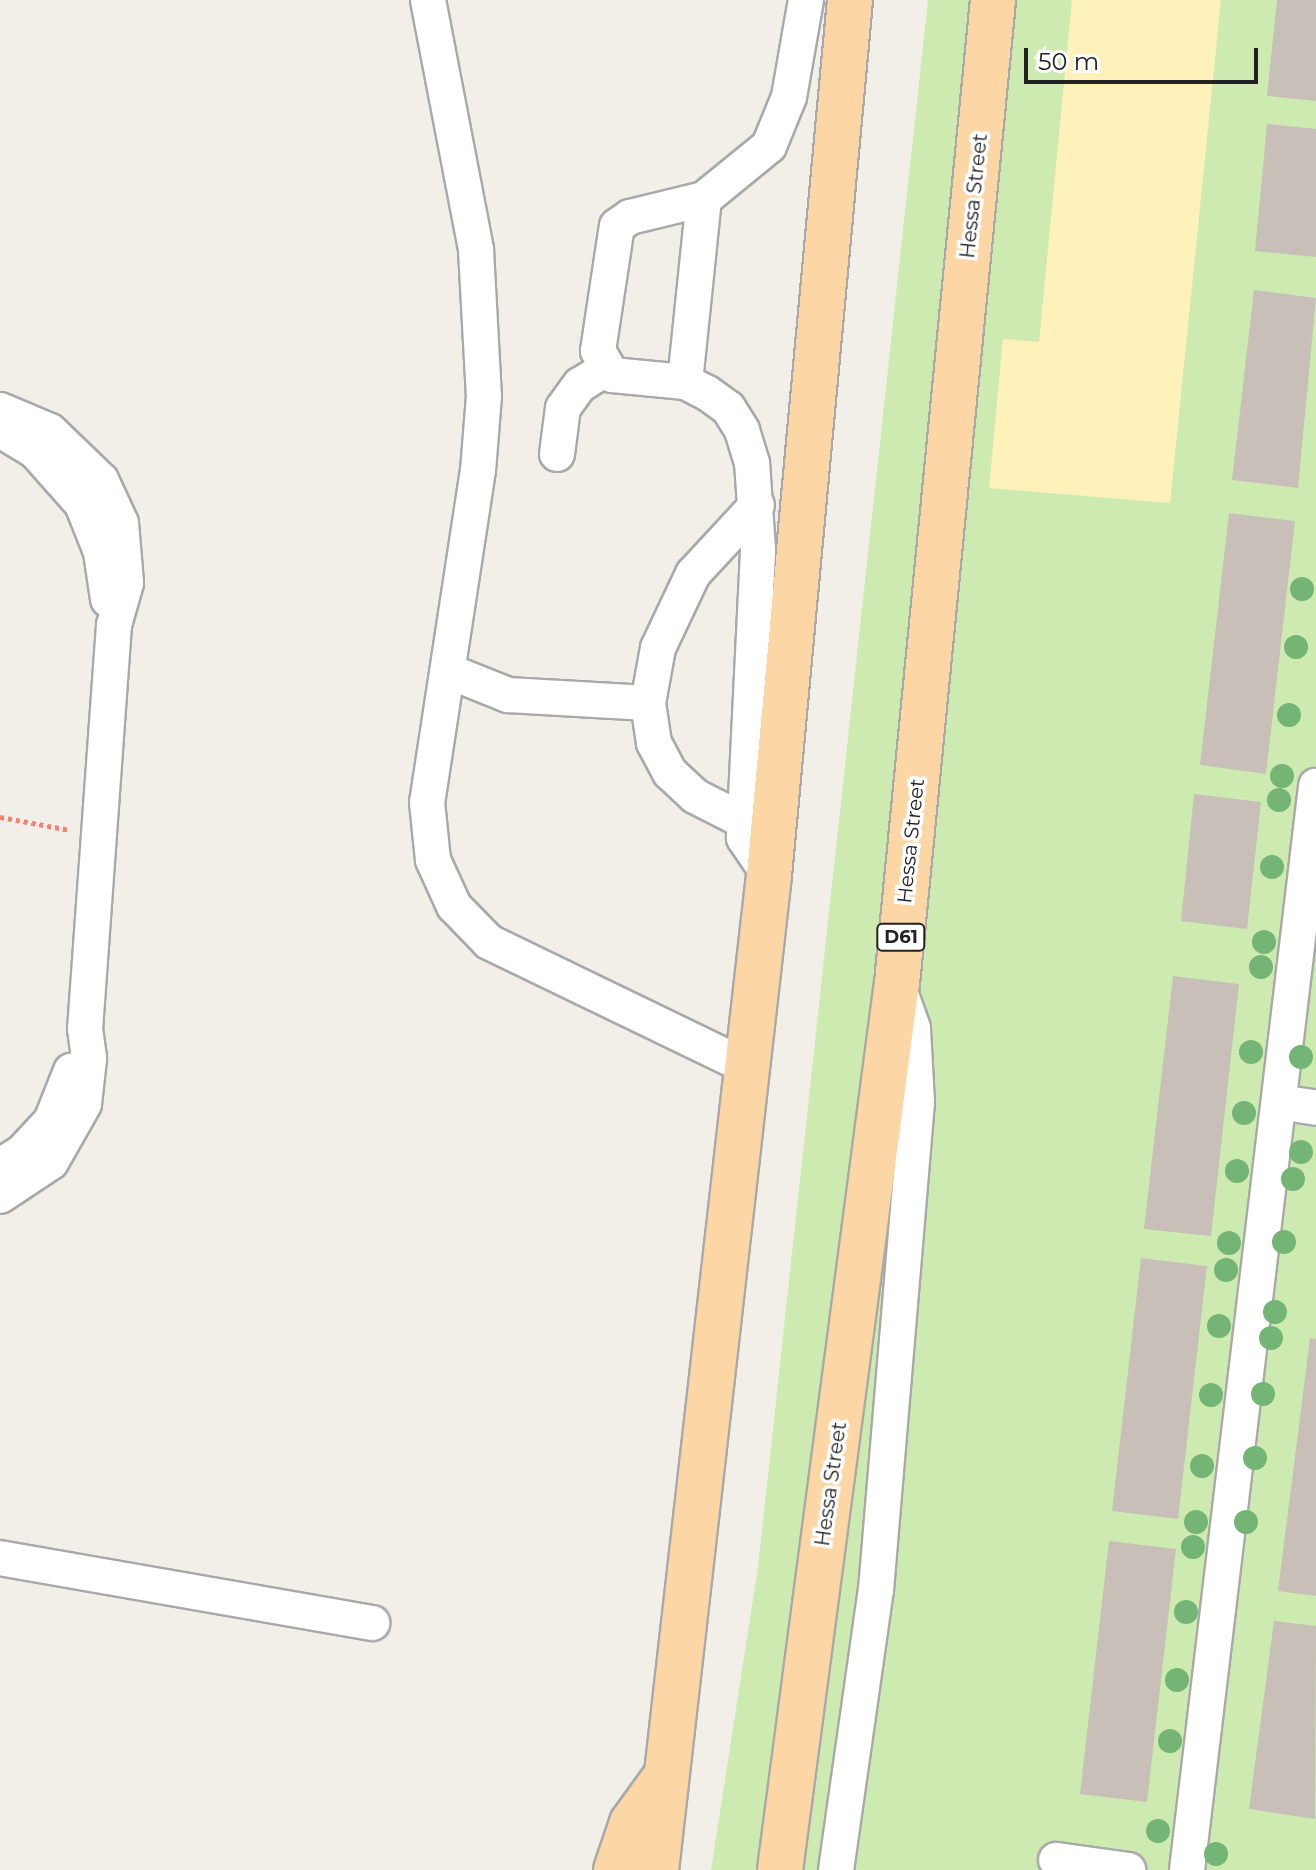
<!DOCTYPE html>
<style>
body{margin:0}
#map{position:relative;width:1316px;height:1870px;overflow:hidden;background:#f2efe9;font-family:Montserrat,sans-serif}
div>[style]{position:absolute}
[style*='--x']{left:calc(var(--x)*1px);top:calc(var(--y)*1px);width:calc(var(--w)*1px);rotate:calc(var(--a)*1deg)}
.grass>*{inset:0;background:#cdebb0}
.sand>*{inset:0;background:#fff1ba}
.building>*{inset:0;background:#c7bfb8}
.path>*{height:5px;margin-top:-2.5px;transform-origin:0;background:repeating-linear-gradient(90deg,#fa8072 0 4px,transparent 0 8px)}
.roads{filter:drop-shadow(2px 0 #a9a9a9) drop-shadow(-2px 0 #a9a9a9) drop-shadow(0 2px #a9a9a9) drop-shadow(0 -2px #a9a9a9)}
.minor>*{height:34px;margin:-17px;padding:0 17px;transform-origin:17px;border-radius:17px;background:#fff}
.major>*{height:44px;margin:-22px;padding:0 22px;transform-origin:22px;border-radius:22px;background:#fcd6a4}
.trees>*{width:24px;height:24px;margin:-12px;border-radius:50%;background:#74b475}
span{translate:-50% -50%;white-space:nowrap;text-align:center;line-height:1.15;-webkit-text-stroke:7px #fff;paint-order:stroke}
.shield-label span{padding:2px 6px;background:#fff;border:2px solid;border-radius:6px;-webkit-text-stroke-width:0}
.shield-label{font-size:18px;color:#222;font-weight:700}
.street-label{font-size:20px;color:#222}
.scale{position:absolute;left:1024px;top:48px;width:234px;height:36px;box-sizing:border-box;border:4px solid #222;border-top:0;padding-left:10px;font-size:24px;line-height:28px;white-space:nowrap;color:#222;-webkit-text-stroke:6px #fff;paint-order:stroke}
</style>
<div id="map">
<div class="grass">
<i style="clip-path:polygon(928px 0,1316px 0,1316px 1870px,711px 1870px,758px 1567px)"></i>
</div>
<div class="sand">
<i style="clip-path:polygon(1072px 0,1221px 0,1170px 503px,989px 488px,1003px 339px,1039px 342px)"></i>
</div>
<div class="building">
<i style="clip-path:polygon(1277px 0,1316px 0,1316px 101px,1267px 96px)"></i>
<i style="clip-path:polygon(1267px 124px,1316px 129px,1316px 257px,1255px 251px)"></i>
<i style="clip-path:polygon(1254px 290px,1316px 298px,1298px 488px,1232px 480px)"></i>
<i style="clip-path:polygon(1229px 513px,1295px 521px,1266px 774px,1200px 765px)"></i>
<i style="clip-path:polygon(1194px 794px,1261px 802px,1247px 929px,1181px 921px)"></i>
<i style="clip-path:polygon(1173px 976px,1239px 984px,1211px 1236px,1144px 1229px)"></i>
<i style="clip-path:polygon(1141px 1258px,1207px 1266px,1178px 1519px,1112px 1511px)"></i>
<i style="clip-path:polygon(1310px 1338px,1316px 1339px,1316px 1596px,1278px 1591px)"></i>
<i style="clip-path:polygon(1109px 1541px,1176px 1549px,1147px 1802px,1080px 1794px)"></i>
<i style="clip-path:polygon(1274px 1621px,1316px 1626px,1315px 1819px,1249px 1809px)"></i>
</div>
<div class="path">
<i style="--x:0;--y:817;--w:71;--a:10.5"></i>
</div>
<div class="roads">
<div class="minor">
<i style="--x:428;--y:0;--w:255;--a:79.1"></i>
<i style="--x:476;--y:250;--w:146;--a:86.9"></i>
<i style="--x:484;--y:396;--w:74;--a:94.6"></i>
<i style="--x:478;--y:470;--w:336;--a:98.7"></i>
<i style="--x:427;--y:802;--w:58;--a:84.1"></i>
<i style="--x:433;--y:860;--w:51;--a:65.5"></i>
<i style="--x:454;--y:906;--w:50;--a:45.8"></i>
<i style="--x:489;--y:942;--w:285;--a:25.8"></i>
<i style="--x:685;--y:382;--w:184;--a:-84.1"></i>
<i style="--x:0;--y:410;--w:54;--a:22.8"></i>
<i style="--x:50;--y:431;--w:71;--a:43.9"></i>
<i style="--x:101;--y:480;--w:47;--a:65.1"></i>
<i style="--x:121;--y:523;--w:60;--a:85.2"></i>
<i style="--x:126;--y:583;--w:44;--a:105.9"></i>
<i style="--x:114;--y:625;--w:405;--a:94.1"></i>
<i style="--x:85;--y:1029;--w:30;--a:82"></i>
<i style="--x:89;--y:1059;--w:45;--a:96.3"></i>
<i style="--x:84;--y:1104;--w:67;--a:119.6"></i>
<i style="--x:51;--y:1162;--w:61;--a:146.3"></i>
<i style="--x:0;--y:430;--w:41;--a:31"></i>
<i style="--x:35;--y:451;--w:71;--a:48.4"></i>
<i style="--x:82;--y:504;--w:52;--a:68.4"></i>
<i style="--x:101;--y:552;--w:48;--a:81.5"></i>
<i style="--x:557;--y:454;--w:46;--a:-82.6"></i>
<i style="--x:563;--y:408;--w:29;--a:-54"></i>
<i style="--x:580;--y:385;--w:28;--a:-32"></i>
<i style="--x:448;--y:671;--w:65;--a:21.8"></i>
<i style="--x:508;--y:695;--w:140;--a:3.3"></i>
<i style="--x:744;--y:821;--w:55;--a:-153"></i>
<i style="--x:695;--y:796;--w:34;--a:-137"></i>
<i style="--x:670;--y:773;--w:34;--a:-118"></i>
<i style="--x:654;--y:743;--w:40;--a:-98.5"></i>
<i style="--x:648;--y:703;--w:56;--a:-79.7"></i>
<i style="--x:658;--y:648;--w:82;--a:-64.7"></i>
<i style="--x:693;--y:574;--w:94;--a:-47.2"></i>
<i style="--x:769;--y:875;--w:45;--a:-124"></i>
<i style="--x:744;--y:838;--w:288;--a:-87.2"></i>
<i style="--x:758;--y:550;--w:87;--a:-93.9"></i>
<i style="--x:752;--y:463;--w:34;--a:-107"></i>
<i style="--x:742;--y:430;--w:26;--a:-122"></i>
<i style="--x:728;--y:408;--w:26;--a:-144"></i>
<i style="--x:707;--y:393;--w:25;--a:-153"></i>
<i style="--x:685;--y:382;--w:73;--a:-174.5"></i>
<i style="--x:612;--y:375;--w:28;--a:-120"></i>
<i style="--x:598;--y:351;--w:126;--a:-81.4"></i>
<i style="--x:617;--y:226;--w:16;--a:-35"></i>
<i style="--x:630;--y:217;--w:76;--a:-13.7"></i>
<i style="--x:704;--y:199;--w:84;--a:-39.2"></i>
<i style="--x:769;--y:146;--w:53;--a:-67.8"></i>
<i style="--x:789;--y:97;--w:98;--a:-80.1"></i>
<i style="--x:1280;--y:1102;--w:36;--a:9"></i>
<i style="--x:0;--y:1166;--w:26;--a:-32"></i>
<i style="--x:22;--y:1152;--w:42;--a:-46.9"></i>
<i style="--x:51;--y:1121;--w:54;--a:-68.2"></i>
<i style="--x:0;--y:1558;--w:378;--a:9.9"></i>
<i style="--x:1056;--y:1860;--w:73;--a:7.9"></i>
<i style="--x:836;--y:1870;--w:283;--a:-81.9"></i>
<i style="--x:876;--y:1590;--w:489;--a:-85.2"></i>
<i style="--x:917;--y:1103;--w:75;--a:-93.1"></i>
<i style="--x:913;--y:1028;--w:45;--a:-109.7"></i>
<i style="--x:1187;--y:1870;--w:1092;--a:-83.21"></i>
</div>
<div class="major">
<i style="--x:616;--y:1870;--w:50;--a:-71.2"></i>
<i style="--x:632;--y:1823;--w:53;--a:-54.2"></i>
<i style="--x:656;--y:1870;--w:1001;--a:-83.52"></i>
<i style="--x:769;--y:875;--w:879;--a:-84.71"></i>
<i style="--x:780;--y:1870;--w:895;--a:-82.49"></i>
<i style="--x:897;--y:983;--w:988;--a:-84.42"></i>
</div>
</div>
<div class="trees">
<i style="left:1302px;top:589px"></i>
<i style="left:1296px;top:647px"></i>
<i style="left:1289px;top:715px"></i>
<i style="left:1282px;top:776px"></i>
<i style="left:1279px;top:800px"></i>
<i style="left:1272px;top:867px"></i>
<i style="left:1264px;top:942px"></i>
<i style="left:1261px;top:967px"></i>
<i style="left:1251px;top:1052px"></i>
<i style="left:1301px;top:1057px"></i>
<i style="left:1244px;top:1113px"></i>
<i style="left:1301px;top:1152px"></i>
<i style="left:1237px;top:1171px"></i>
<i style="left:1293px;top:1179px"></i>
<i style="left:1284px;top:1242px"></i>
<i style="left:1229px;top:1243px"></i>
<i style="left:1226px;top:1270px"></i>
<i style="left:1275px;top:1312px"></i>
<i style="left:1219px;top:1326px"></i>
<i style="left:1271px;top:1338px"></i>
<i style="left:1263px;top:1394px"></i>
<i style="left:1211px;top:1395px"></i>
<i style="left:1255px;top:1458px"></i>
<i style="left:1202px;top:1466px"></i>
<i style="left:1196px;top:1522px"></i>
<i style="left:1246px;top:1522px"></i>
<i style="left:1193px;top:1547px"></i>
<i style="left:1186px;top:1612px"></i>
<i style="left:1177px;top:1680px"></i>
<i style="left:1170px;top:1741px"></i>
<i style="left:1158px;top:1831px"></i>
<i style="left:1216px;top:1854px"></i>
</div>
<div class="shield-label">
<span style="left:901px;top:937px">D61</span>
</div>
<div class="street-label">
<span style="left:974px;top:196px;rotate:-84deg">Hessa Street</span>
<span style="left:911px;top:841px;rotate:-84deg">Hessa Street</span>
<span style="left:831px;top:1484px;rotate:-82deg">Hessa Street</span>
</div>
<div class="scale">50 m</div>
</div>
